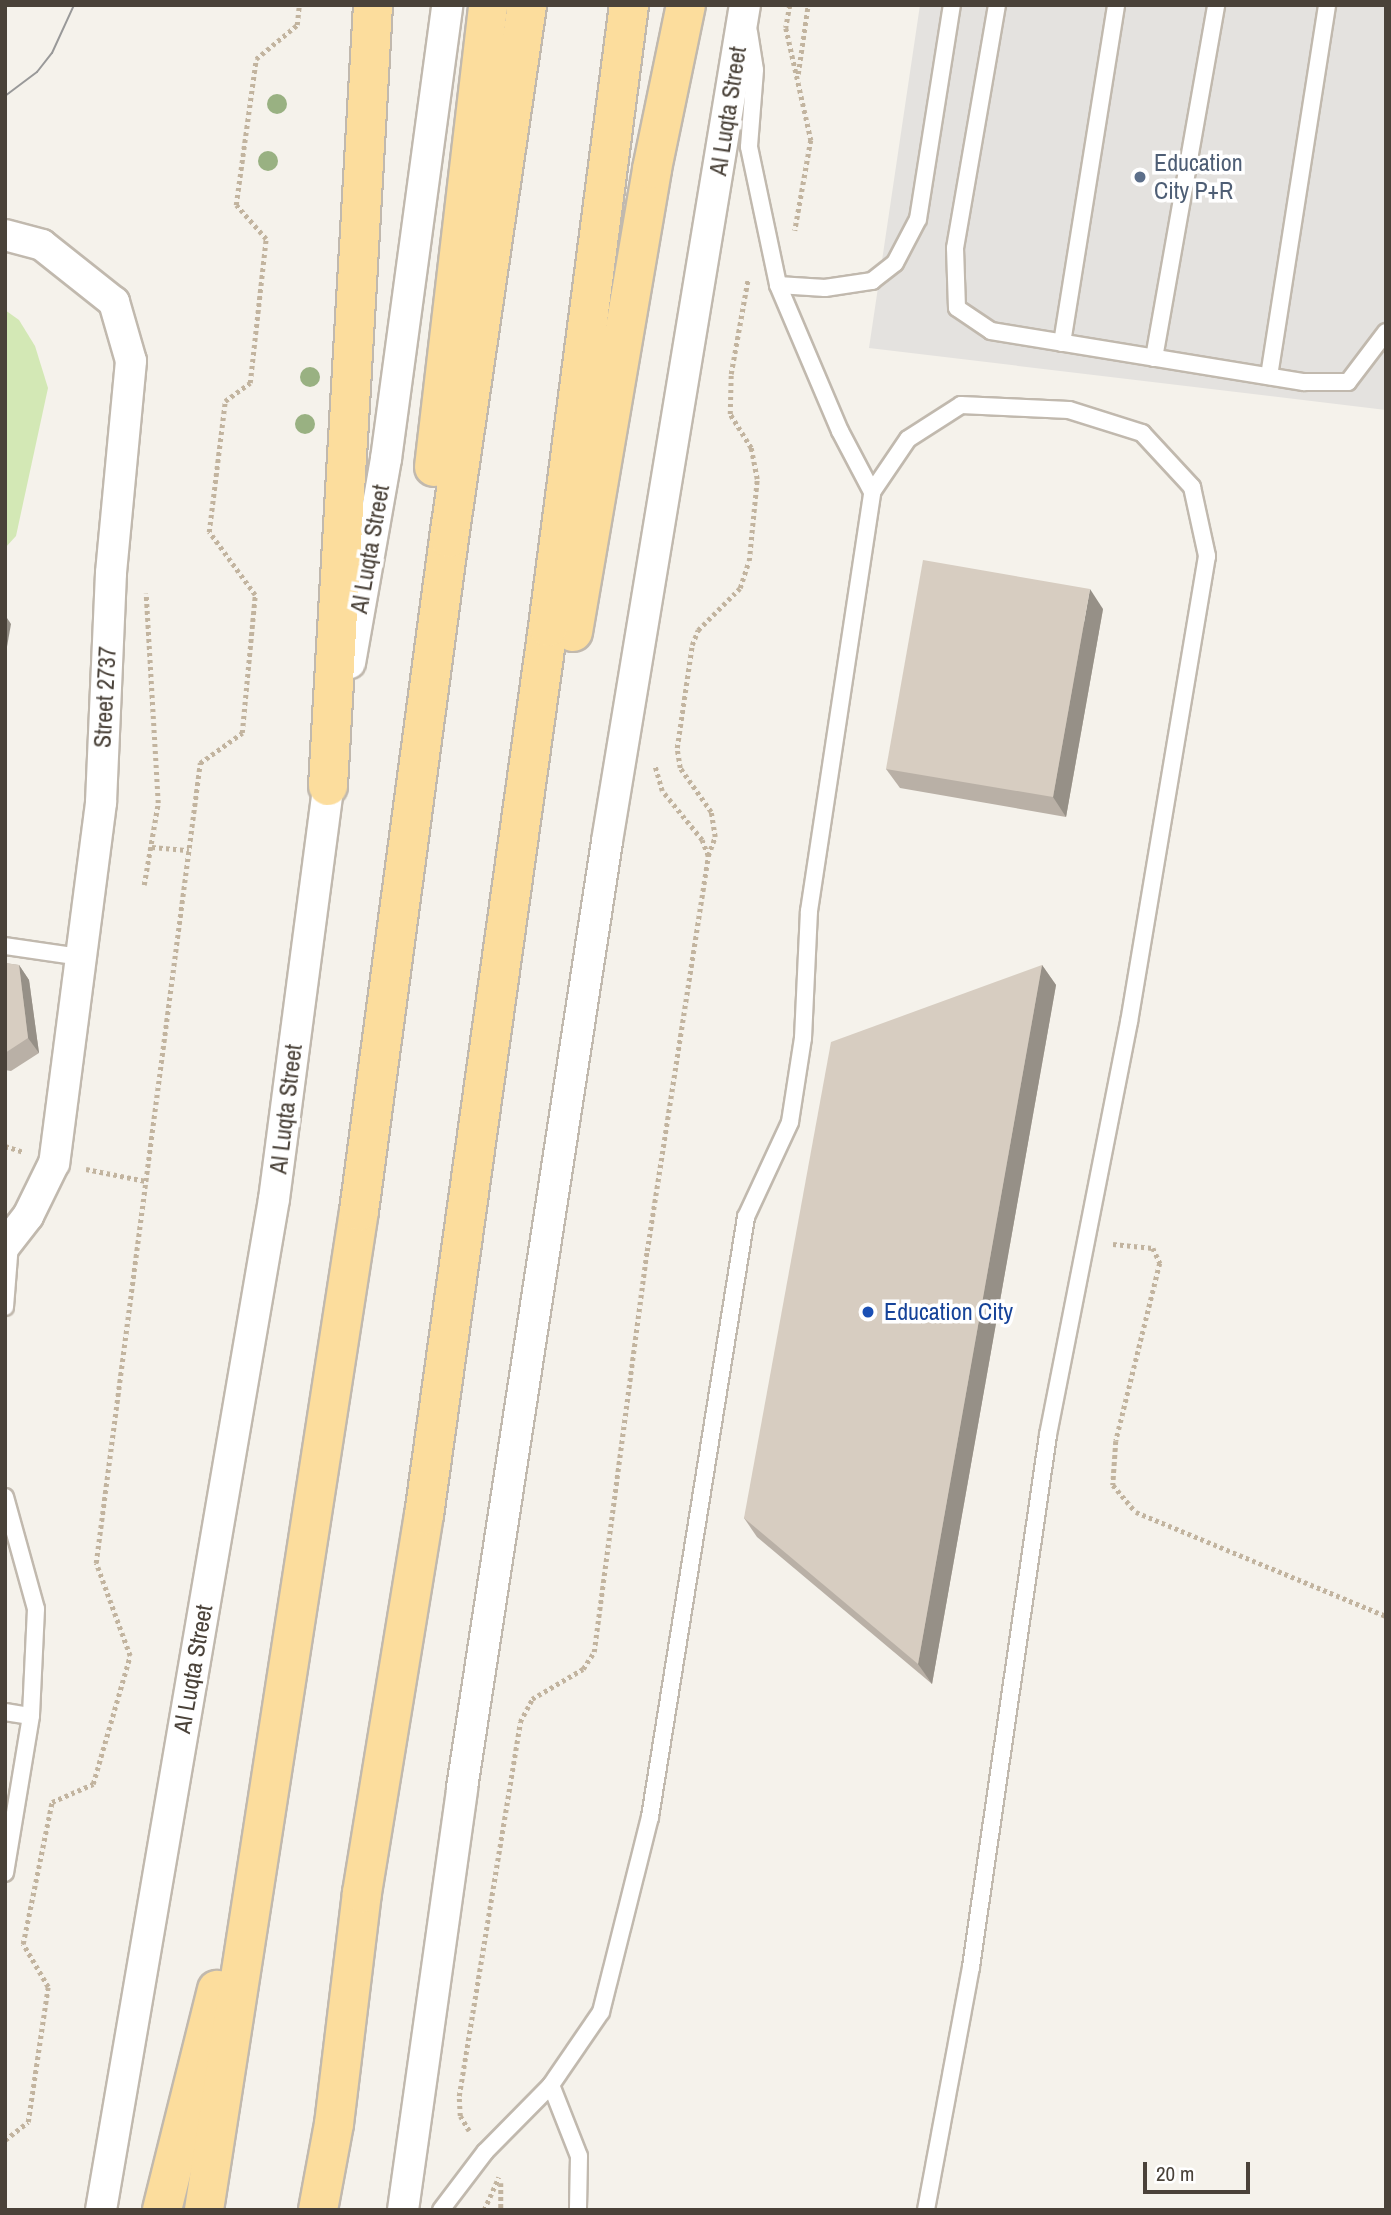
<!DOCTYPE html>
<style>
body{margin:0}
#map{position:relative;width:1391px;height:2215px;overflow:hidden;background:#f5f2eb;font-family:"Archivo Narrow",sans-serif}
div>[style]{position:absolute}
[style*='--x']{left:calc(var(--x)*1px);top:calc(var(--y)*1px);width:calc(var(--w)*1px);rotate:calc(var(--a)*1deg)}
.green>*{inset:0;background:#d3e8b5}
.parking>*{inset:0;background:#e4e2df}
.path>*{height:4.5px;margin-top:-2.25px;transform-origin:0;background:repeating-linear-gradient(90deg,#c2b49f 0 3.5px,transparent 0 7px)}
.roads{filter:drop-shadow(2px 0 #c1b9ae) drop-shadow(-2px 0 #c1b9ae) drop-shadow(0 2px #c1b9ae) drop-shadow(0 -2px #c1b9ae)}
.service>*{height:16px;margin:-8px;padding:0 8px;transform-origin:8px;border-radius:8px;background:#fff}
.minor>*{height:30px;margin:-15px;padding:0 15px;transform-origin:15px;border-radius:15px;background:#fff}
.primary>*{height:38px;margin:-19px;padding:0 19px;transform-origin:19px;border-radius:19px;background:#fcdd9d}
.tram>*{height:2px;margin:-1px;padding:0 1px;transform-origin:1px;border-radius:1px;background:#999}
.trees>*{width:20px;height:20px;margin:-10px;border-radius:50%;background:#99b182}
.wall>*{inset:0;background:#b9b0a6}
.shaded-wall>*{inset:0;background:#969087}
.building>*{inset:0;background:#d7cdc1}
.dots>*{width:19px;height:19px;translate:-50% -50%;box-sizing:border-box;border:4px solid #fff;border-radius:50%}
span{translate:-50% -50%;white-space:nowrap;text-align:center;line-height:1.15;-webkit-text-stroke:7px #fff;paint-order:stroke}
.street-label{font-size:24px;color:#4a4239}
.service-label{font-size:24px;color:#4e5e75}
.left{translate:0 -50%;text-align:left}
.transit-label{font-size:24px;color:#164399}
.frame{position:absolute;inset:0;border:7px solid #4a4239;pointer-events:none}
.scale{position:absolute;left:1143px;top:2162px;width:107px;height:32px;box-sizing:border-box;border:4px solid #4a4239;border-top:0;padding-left:9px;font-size:21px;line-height:24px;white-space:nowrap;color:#4a4239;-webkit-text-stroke:5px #fff;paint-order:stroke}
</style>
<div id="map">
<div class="green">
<i style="clip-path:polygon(5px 310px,19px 320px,35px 346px,48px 388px,16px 536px,5px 548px)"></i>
</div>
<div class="parking">
<i style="clip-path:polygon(920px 5px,1386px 5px,1386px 410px,869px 348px)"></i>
</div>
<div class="path">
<i style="--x:790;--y:5;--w:23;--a:100"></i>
<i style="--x:786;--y:28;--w:115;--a:77.4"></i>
<i style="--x:811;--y:140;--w:92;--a:100"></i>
<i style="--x:798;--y:74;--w:70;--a:-81.8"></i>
<i style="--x:152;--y:847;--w:37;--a:5"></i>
<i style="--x:708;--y:856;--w:20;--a:-70"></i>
<i style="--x:715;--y:837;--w:25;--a:-99"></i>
<i style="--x:711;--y:812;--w:54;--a:-125.2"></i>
<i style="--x:680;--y:768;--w:20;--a:-99"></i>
<i style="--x:677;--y:748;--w:104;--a:-81.7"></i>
<i style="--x:692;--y:645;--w:16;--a:-68"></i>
<i style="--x:698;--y:630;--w:59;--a:-45"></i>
<i style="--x:740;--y:588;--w:28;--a:-72"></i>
<i style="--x:749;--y:561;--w:82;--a:-84.4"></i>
<i style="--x:757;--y:479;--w:32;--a:-101"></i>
<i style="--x:751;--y:448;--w:40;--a:-122"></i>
<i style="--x:730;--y:414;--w:40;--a:-88.6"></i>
<i style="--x:731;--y:374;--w:97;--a:-79.9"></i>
<i style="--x:144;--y:885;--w:83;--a:-80.3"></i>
<i style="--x:158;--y:803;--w:210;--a:-93.3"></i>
<i style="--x:5;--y:1146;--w:20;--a:18"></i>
<i style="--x:86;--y:1169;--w:61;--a:11.3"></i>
<i style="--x:1113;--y:1244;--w:40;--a:5.7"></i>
<i style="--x:1153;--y:1248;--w:17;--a:65"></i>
<i style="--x:1160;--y:1263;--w:183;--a:103.9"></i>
<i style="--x:1116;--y:1441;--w:44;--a:93.9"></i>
<i style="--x:1113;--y:1485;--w:35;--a:50"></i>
<i style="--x:1136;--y:1512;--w:271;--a:22.6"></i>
<i style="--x:469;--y:2131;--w:17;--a:-121"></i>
<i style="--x:460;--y:2116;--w:20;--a:-93"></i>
<i style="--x:459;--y:2096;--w:379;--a:-80.7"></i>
<i style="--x:520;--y:1722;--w:26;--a:-62"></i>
<i style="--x:532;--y:1699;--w:59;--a:-30.5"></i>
<i style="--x:583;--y:1669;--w:20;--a:-57"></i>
<i style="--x:594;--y:1652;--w:404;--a:-82.5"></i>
<i style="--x:647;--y:1251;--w:400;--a:-81.2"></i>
<i style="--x:708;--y:856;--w:17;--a:-111"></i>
<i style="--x:702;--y:840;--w:63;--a:-129.2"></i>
<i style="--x:662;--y:791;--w:25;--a:-106"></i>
<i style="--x:5;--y:2140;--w:29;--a:-38"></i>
<i style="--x:28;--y:2122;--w:136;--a:-81.6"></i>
<i style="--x:48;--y:1987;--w:50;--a:-120.2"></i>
<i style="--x:23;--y:1944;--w:145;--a:-78.5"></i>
<i style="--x:52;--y:1802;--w:45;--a:-23.7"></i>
<i style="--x:93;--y:1784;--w:133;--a:-73.9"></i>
<i style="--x:130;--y:1656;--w:99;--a:-110.1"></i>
<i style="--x:96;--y:1563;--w:807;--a:-82.59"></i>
<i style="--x:200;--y:763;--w:52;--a:-35.5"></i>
<i style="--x:242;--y:733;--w:139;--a:-84.6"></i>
<i style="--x:255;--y:595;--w:78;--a:-126.1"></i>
<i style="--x:209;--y:532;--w:132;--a:-83"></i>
<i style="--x:225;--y:401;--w:31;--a:-36"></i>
<i style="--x:250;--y:383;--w:145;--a:-83.7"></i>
<i style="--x:266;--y:239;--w:45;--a:-131.4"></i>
<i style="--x:236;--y:205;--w:147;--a:-82.2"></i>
<i style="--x:256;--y:59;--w:53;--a:-39.7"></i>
<i style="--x:297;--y:25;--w:20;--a:-84"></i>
<i style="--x:501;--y:2183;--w:27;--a:90"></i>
<i style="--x:484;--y:2210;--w:36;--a:-66"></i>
</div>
<div class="roads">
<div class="service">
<i style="--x:997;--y:5;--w:247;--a:99.8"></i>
<i style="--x:955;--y:248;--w:60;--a:88.1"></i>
<i style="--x:957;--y:308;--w:41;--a:34.1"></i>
<i style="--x:991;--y:331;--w:317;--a:9.3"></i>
<i style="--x:1304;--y:382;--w:44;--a:0"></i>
<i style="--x:1348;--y:382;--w:63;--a:-52.8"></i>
<i style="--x:749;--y:32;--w:38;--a:81"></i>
<i style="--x:755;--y:70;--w:77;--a:94.5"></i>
<i style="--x:749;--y:147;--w:141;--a:78.1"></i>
<i style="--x:778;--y:285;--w:159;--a:67"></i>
<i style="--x:840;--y:431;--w:69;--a:62.3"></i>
<i style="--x:778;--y:285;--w:47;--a:3.7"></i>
<i style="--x:825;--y:288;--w:48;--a:-8.5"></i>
<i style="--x:872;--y:281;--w:29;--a:-38"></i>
<i style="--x:895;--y:263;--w:50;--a:-62.4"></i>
<i style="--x:918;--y:219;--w:217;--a:-81"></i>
<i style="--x:1062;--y:343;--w:342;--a:-80.9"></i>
<i style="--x:1154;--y:358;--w:358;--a:-80"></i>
<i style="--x:1269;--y:376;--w:376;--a:-81.1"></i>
<i style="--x:5;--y:946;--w:76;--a:8.3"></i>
<i style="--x:5;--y:1307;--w:63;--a:-85.5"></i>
<i style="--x:5;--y:1497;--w:116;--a:74.5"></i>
<i style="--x:36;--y:1609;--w:107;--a:92.7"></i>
<i style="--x:31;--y:1716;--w:159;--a:99.4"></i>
<i style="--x:5;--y:1712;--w:26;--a:9"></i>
<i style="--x:551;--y:2085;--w:76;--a:68.5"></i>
<i style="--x:579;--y:2156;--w:54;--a:91.1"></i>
<i style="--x:441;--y:2210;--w:73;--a:-52.8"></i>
<i style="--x:485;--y:2152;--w:94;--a:-45.4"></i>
<i style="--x:551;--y:2085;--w:88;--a:-55.6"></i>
<i style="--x:601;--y:2012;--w:201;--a:-75.9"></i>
<i style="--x:650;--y:1817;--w:608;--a:-80.91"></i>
<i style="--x:746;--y:1217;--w:105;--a:-65.1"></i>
<i style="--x:790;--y:1122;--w:85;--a:-81.2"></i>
<i style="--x:803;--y:1038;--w:127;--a:-87.3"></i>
<i style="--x:809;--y:911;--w:424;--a:-81.4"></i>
<i style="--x:872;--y:492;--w:64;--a:-55.8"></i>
<i style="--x:908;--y:439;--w:63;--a:-32.7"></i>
<i style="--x:961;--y:405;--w:108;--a:2.7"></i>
<i style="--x:1069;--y:410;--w:77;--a:17.5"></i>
<i style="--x:1142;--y:433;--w:74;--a:47.2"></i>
<i style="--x:1192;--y:487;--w:71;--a:77.7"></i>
<i style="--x:1207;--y:556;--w:472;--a:99.5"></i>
<i style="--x:1129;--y:1022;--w:421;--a:101.1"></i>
<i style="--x:1048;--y:1435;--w:538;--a:98.24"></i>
<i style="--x:971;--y:1967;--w:247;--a:100.5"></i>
</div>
<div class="minor">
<i style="--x:5;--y:235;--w:38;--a:15"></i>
<i style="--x:42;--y:245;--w:92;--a:38.4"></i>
<i style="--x:114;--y:302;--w:61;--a:73.9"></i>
<i style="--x:131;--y:361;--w:213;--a:95.4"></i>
<i style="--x:111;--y:573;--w:230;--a:92.5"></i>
<i style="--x:101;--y:803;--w:363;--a:97.4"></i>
<i style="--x:54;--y:1163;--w:59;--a:116.1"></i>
<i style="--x:28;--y:1216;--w:37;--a:128"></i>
<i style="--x:350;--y:663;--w:207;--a:-80"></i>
<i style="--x:386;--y:459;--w:458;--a:-82.3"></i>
<i style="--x:101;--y:2210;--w:1026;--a:-80.29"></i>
<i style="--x:274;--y:1199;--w:436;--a:-82.5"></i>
<i style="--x:403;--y:2210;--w:426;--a:-82"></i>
<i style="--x:462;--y:1788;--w:958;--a:-81.29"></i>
<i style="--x:607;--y:841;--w:847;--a:-80.63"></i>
</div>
<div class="primary">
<i style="--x:434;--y:467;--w:465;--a:-83.3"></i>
<i style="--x:573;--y:632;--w:470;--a:-80.3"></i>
<i style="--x:652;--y:169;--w:167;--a:-78.3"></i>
<i style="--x:328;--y:786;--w:782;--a:-86.7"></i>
<i style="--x:162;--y:2210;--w:227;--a:-76"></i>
<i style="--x:204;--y:2210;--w:1011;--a:-81.18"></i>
<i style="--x:359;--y:1211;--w:679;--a:-82.38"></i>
<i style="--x:449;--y:538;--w:539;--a:-81.67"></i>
<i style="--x:318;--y:2210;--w:87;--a:-79.5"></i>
<i style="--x:334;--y:2124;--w:233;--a:-83.1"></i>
<i style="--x:362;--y:1893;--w:383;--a:-80.7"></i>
<i style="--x:424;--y:1515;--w:897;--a:-82.05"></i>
<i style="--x:548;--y:627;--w:627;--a:-82.58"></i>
</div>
</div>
<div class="tram">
<i style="--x:5;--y:96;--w:40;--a:-37"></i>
<i style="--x:37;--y:72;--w:24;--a:-52"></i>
<i style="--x:52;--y:53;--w:53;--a:-65.4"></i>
</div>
<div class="trees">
<i style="left:277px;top:104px"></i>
<i style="left:268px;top:161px"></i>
<i style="left:310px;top:377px"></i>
<i style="left:305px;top:424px"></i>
</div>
<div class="wall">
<i style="clip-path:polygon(1103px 609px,1066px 817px,900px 788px,886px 769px)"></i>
<i style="clip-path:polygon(5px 963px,19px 965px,29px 980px,39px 1053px,11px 1071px,5px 1070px)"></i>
<i style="clip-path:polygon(1042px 965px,1056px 985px,932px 1684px,757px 1537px,744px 1518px)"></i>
</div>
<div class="shaded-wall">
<i style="clip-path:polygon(1090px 589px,1103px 609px,1066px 817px,1053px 797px)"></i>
<i style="clip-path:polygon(5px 615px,11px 624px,5px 658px)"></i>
<i style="clip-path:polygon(19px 965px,29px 980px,39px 1053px,28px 1038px)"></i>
<i style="clip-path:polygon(1042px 965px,1056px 985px,932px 1684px,918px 1664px)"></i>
</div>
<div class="building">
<i style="clip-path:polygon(923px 560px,1090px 589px,1053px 797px,886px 769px)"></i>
<i style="clip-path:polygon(5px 963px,19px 965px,28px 1038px,5px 1053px)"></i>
<i style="clip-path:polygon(1042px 965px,918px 1664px,744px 1518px,831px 1042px)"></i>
</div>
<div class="dots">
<i style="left:1140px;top:177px;background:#5c6f8a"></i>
<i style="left:868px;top:1312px;background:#1a4fb4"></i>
</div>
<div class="street-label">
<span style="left:728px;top:111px;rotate:-81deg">Al Luqta Street</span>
<span style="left:370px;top:549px;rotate:-80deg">Al Luqta Street</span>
<span style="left:105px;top:697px;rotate:-87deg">Street 2737</span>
<span style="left:286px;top:1109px;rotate:-83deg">Al Luqta Street</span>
<span style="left:193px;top:1669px;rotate:-80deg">Al Luqta Street</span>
</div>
<div class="service-label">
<span class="left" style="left:1154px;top:177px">Education<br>City P+R</span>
</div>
<div class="transit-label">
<span class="left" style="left:884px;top:1312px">Education City</span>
</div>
<div class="frame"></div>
<div class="scale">20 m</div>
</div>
